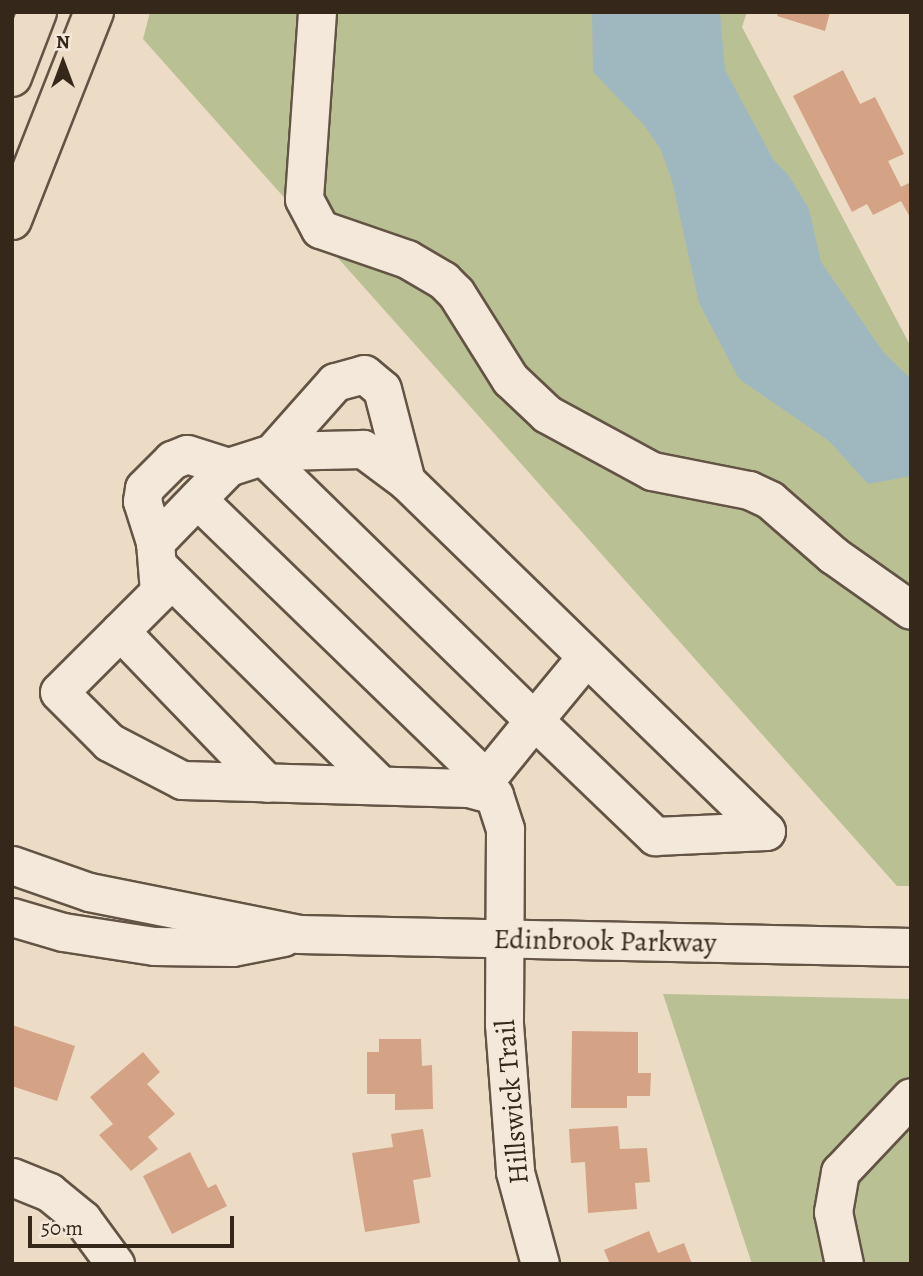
<!DOCTYPE html>
<style>
body{margin:0}
#map{position:relative;width:923px;height:1276px;overflow:hidden;background:#ecdcc5;font-family:Alegreya,serif}
div>[style]{position:absolute}
[style*='--x']{left:calc(var(--x)*1px);top:calc(var(--y)*1px);width:calc(var(--w)*1px);rotate:calc(var(--a)*1deg)}
.green>*{inset:0;background:#b9c094}
.water>*{inset:0;background:#9fb8c0}
.building>*{inset:0;background:#d4a285}
.roads{filter:drop-shadow(2px 0 #635445) drop-shadow(-2px 0 #635445) drop-shadow(0 2px #635445) drop-shadow(0 -2px #635445)}
.minor>*{height:37px;margin:-18.5px;padding:0 18.5px;transform-origin:18.5px;border-radius:18.5px;background:#f3e8d9}
.major>*{height:38px;margin:-19px;padding:0 19px;transform-origin:19px;border-radius:19px;background:#ecdcc5}
span{translate:-50% -50%;white-space:nowrap;text-align:center;line-height:1.15;-webkit-text-stroke:5px #f3e8d9;paint-order:stroke}
.street-label{font-size:28px;color:#35271a}
.frame{position:absolute;inset:0;border:14px solid #35271a;pointer-events:none}
.north{position:absolute;left:28px;top:28px;width:70px;height:70px;-webkit-text-stroke:5px #f3e8d9;paint-order:stroke;rotate:0deg;font-size:19px;font-weight:700;line-height:28px;text-align:center;color:#35271a}
.north::after{content:'';display:block;margin:auto;width:24px;height:32px;background:#35271a;clip-path:polygon(50% 0,100% 100%,50% 72%,0 100%)}
.scale{position:absolute;left:28px;top:1216px;width:206px;height:32px;box-sizing:border-box;border:4px solid #35271a;border-top:0;padding-left:9px;font-size:21px;line-height:24px;white-space:nowrap;color:#35271a;-webkit-text-stroke:5px #f3e8d9;paint-order:stroke}
</style>
<div id="map">
<div class="green">
<i style="clip-path:polygon(150px 12px,747px 12px,742px 27px,911px 347px,911px 886px,897px 886px,143px 39px)"></i>
<i style="clip-path:polygon(663px 994px,911px 999px,911px 1264px,752px 1264px)"></i>
</div>
<div class="water">
<i style="clip-path:polygon(592px 12px,720px 12px,725px 70px,773px 159px,789px 176px,809px 209px,821px 262px,884px 353px,911px 379px,911px 476px,868px 484px,829px 441px,739px 379px,699px 303px,672px 181px,661px 150px,644px 125px,593px 72px)"></i>
</div>
<div class="building">
<i style="clip-path:polygon(779px 12px,830px 12px,825px 31px,777px 16px)"></i>
<i style="clip-path:polygon(843px 70px,860px 104px,875px 97px,904px 154px,888px 161px,901px 187px,911px 182px,911px 219px,901px 201px,873px 215px,867px 204px,852px 212px,793px 96px)"></i>
<i style="clip-path:polygon(12px 1025px,75px 1046px,57px 1101px,12px 1086px)"></i>
<i style="clip-path:polygon(572px 1031px,638px 1032px,638px 1073px,651px 1073px,650px 1096px,627px 1096px,627px 1108px,571px 1108px)"></i>
<i style="clip-path:polygon(379px 1039px,421px 1039px,422px 1066px,432px 1065px,433px 1109px,395px 1110px,395px 1094px,367px 1094px,367px 1052px,379px 1052px)"></i>
<i style="clip-path:polygon(143px 1052px,160px 1072px,147px 1084px,175px 1114px,148px 1137px,158px 1149px,131px 1171px,99px 1135px,113px 1124px,90px 1097px)"></i>
<i style="clip-path:polygon(618px 1126px,620px 1149px,647px 1148px,650px 1182px,635px 1183px,637px 1209px,588px 1213px,585px 1162px,571px 1163px,569px 1129px)"></i>
<i style="clip-path:polygon(423px 1129px,431px 1177px,413px 1180px,420px 1223px,365px 1232px,352px 1153px,393px 1147px,391px 1134px)"></i>
<i style="clip-path:polygon(190px 1152px,208px 1188px,216px 1184px,227px 1206px,172px 1234px,143px 1176px)"></i>
<i style="clip-path:polygon(649px 1231px,658px 1253px,684px 1243px,692px 1264px,610px 1264px,604px 1250px)"></i>
</div>
<div class="roads">
<div class="minor">
<i style="--x:317;--y:12;--w:187;--a:94"></i>
<i style="--x:304;--y:199;--w:34;--a:62"></i>
<i style="--x:320;--y:229;--w:92;--a:19"></i>
<i style="--x:407;--y:259;--w:42;--a:30.3"></i>
<i style="--x:443;--y:280;--w:18;--a:45"></i>
<i style="--x:456;--y:293;--w:102;--a:57.9"></i>
<i style="--x:510;--y:379;--w:51;--a:43.4"></i>
<i style="--x:547;--y:414;--w:119;--a:28.5"></i>
<i style="--x:652;--y:471;--w:99;--a:11.1"></i>
<i style="--x:749;--y:490;--w:23;--a:25"></i>
<i style="--x:770;--y:500;--w:84;--a:41.1"></i>
<i style="--x:833;--y:555;--w:95;--a:35.2"></i>
<i style="--x:271;--y:454;--w:96;--a:-48.4"></i>
<i style="--x:335;--y:382;--w:30;--a:-15"></i>
<i style="--x:364;--y:374;--w:23;--a:40"></i>
<i style="--x:382;--y:389;--w:95;--a:75.4"></i>
<i style="--x:263;--y:456;--w:378;--a:44.3"></i>
<i style="--x:534;--y:720;--w:82;--a:-50.5"></i>
<i style="--x:197;--y:499;--w:402;--a:44.1"></i>
<i style="--x:155;--y:542;--w:43;--a:-107.6"></i>
<i style="--x:142;--y:501;--w:13;--a:-81"></i>
<i style="--x:144;--y:488;--w:40;--a:-45"></i>
<i style="--x:172;--y:460;--w:16;--a:-22"></i>
<i style="--x:187;--y:454;--w:43;--a:17.6"></i>
<i style="--x:157;--y:565;--w:313;--a:44.6"></i>
<i style="--x:120;--y:631;--w:211;--a:46"></i>
<i style="--x:478;--y:789;--w:89;--a:-50.9"></i>
<i style="--x:534;--y:720;--w:168;--a:43.8"></i>
<i style="--x:655;--y:836;--w:111;--a:-2.6"></i>
<i style="--x:766;--y:831;--w:502;--a:-135.81"></i>
<i style="--x:406;--y:481;--w:54;--a:-143.3"></i>
<i style="--x:363;--y:449;--w:85;--a:178.7"></i>
<i style="--x:278;--y:451;--w:52;--a:162.3"></i>
<i style="--x:228;--y:467;--w:105;--a:134.2"></i>
<i style="--x:155;--y:542;--w:50;--a:85.4"></i>
<i style="--x:159;--y:592;--w:141;--a:135"></i>
<i style="--x:59;--y:692;--w:71;--a:45"></i>
<i style="--x:109;--y:742;--w:82;--a:27.5"></i>
<i style="--x:182;--y:780;--w:286;--a:1.6"></i>
<i style="--x:468;--y:788;--w:27;--a:15"></i>
<i style="--x:494;--y:795;--w:36;--a:72"></i>
<i style="--x:505;--y:829;--w:195;--a:90.3"></i>
<i style="--x:504;--y:1024;--w:148;--a:85.7"></i>
<i style="--x:515;--y:1172;--w:95;--a:74.8"></i>
<i style="--x:12;--y:865;--w:82;--a:19.3"></i>
<i style="--x:89;--y:892;--w:214;--a:11.3"></i>
<i style="--x:299;--y:934;--w:612;--a:1.22"></i>
<i style="--x:12;--y:917;--w:53;--a:16.4"></i>
<i style="--x:63;--y:932;--w:92;--a:8.7"></i>
<i style="--x:154;--y:946;--w:78;--a:0.7"></i>
<i style="--x:232;--y:947;--w:52;--a:-11.1"></i>
<i style="--x:12;--y:1177;--w:40;--a:22"></i>
<i style="--x:49;--y:1192;--w:43;--a:39.3"></i>
<i style="--x:82;--y:1219;--w:56;--a:53.7"></i>
<i style="--x:844;--y:1264;--w:53;--a:-101.9"></i>
<i style="--x:833;--y:1212;--w:41;--a:-80.1"></i>
<i style="--x:840;--y:1172;--w:103;--a:-46.6"></i>
</div>
<div class="major">
<i style="--x:12;--y:77;--w:70;--a:-69"></i>
<i style="--x:12;--y:220;--w:224;--a:-68.5"></i>
</div>
</div>
<div class="street-label">
<span style="left:605px;top:941px;rotate:1deg">Edinbrook Parkway</span>
<span style="left:512px;top:1102px;rotate:-95deg">Hillswick Trail</span>
</div>
<div class="frame"></div>
<div class="north">N</div>
<div class="scale">50 m</div>
</div>
